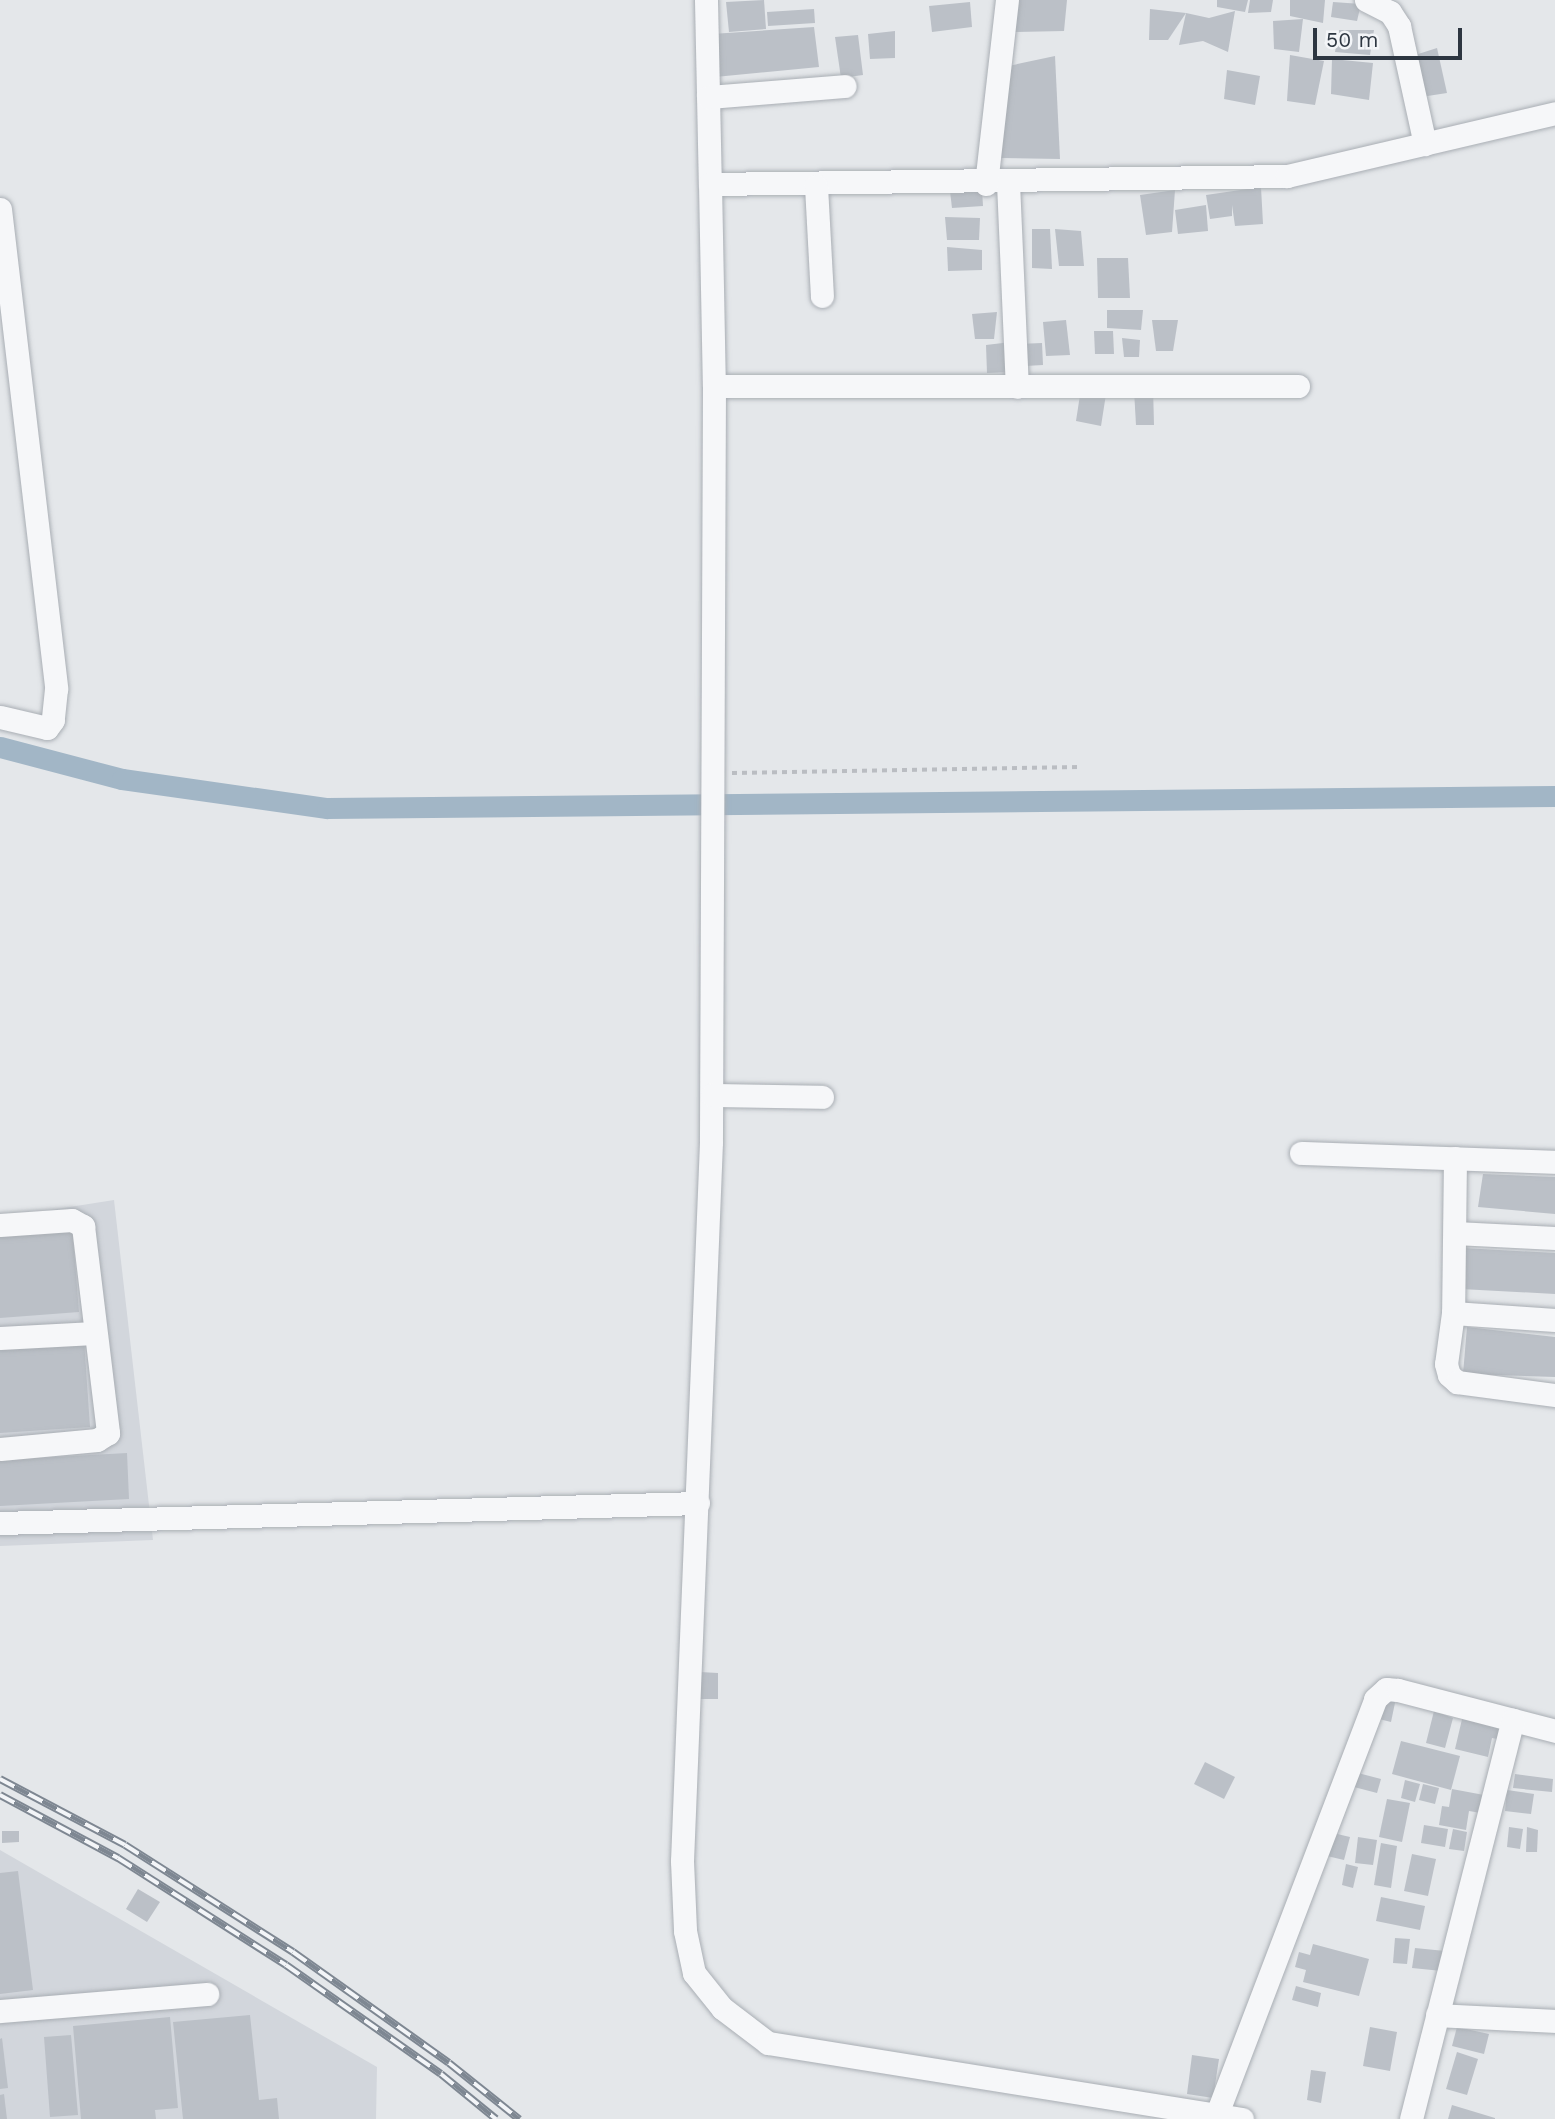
<!DOCTYPE html>
<style>
body{margin:0}
#map{position:relative;width:1555px;height:2119px;overflow:hidden;background:#e4e7ea;font-family:"Work Sans",sans-serif}
div>[style]{position:absolute}
.built>*{inset:0;background:#d2d6dc}
.canal>*{height:21px;margin:-10.5px;padding:0 10.5px;transform-origin:10.5px;border-radius:10.5px;background:#a2b6c6}
.building>*{inset:0;background:#bbc0c7}
.path>*{height:3.5px;margin-top:-1.75px;transform-origin:0;background:repeating-linear-gradient(90deg,#babdc2 0 5px,transparent 0 10px)}
.roads{filter:drop-shadow(0 0 2px #a9aeb4) drop-shadow(0 0 2px #a9aeb4)}
.minor>*{height:23px;margin:-11.5px;padding:0 11.5px;transform-origin:11.5px;border-radius:11.5px;background:#f6f7f9}
.rail>*{height:8px;margin-top:-4px;transform-origin:0;background:repeating-linear-gradient(90deg,#f3f5f8 0 16px,#7e8792 0 32px);box-sizing:border-box;border-block:2px solid #7e8792}
span{translate:-50% -50%;white-space:nowrap;text-align:center;line-height:1.15;-webkit-text-stroke:5px #f3f5f8;paint-order:stroke}
.scale{position:absolute;left:1313px;top:28px;width:149px;height:32px;box-sizing:border-box;border:4px solid #2d3641;border-top:0;padding-left:9px;font-size:21px;line-height:24px;white-space:nowrap;color:#2d3641;-webkit-text-stroke:5px #f3f5f8;paint-order:stroke}
</style>
<div id="map">
<div class="built">
<div style="clip-path:polygon(114px 1200px,153px 1540px,0 1546px,0 1218px)"></div>
<div style="clip-path:polygon(0 1850px,377px 2067px,376px 2119px,0 2119px)"></div>
</div>
<div class="canal">
<div style="left:0;top:747px;width:126px;rotate:14.7deg"></div>
<div style="left:122px;top:779px;width:207px;rotate:8.1deg"></div>
<div style="left:327px;top:808px;width:1228px;rotate:-0.56deg"></div>
</div>
<div class="building">
<div style="clip-path:polygon(764px 0,766px 29px,729px 32px,726px 2px)"></div>
<div style="clip-path:polygon(1012px 0,1067px 0,1064px 31px,1012px 32px)"></div>
<div style="clip-path:polygon(1217px 0,1248px 0,1245px 12px,1217px 7px)"></div>
<div style="clip-path:polygon(1250px 0,1273px 0,1271px 12px,1248px 13px)"></div>
<div style="clip-path:polygon(1290px 0,1325px 0,1323px 23px,1290px 16px)"></div>
<div style="clip-path:polygon(970px 2px,972px 27px,932px 32px,929px 6px)"></div>
<div style="clip-path:polygon(1333px 2px,1361px 4px,1357px 21px,1331px 17px)"></div>
<div style="clip-path:polygon(814px 9px,815px 23px,768px 26px,767px 12px)"></div>
<div style="clip-path:polygon(1150px 9px,1186px 13px,1168px 40px,1149px 40px)"></div>
<div style="clip-path:polygon(1235px 11px,1228px 52px,1203px 41px,1179px 45px,1186px 13px,1209px 18px)"></div>
<div style="clip-path:polygon(1303px 19px,1299px 52px,1274px 49px,1273px 21px)"></div>
<div style="clip-path:polygon(814px 27px,819px 67px,715px 77px,712px 34px)"></div>
<div style="clip-path:polygon(1339px 30px,1374px 30px,1370px 55px,1335px 52px)"></div>
<div style="clip-path:polygon(895px 31px,895px 58px,870px 59px,868px 34px)"></div>
<div style="clip-path:polygon(858px 35px,863px 75px,841px 78px,835px 37px)"></div>
<div style="clip-path:polygon(1437px 48px,1447px 93px,1421px 97px,1412px 56px)"></div>
<div style="clip-path:polygon(1290px 55px,1324px 61px,1315px 105px,1287px 101px)"></div>
<div style="clip-path:polygon(1055px 56px,1060px 159px,1001px 158px,999px 68px)"></div>
<div style="clip-path:polygon(1332px 59px,1373px 63px,1369px 100px,1331px 94px)"></div>
<div style="clip-path:polygon(1227px 70px,1260px 76px,1255px 105px,1224px 99px)"></div>
<div style="clip-path:polygon(1261px 187px,1263px 224px,1235px 226px,1232px 205px,1232px 216px,1210px 219px,1206px 195px)"></div>
<div style="clip-path:polygon(982px 190px,983px 206px,952px 208px,950px 191px)"></div>
<div style="clip-path:polygon(1175px 190px,1172px 232px,1146px 235px,1140px 195px)"></div>
<div style="clip-path:polygon(1206px 205px,1208px 231px,1178px 234px,1175px 210px)"></div>
<div style="clip-path:polygon(945px 217px,980px 218px,979px 240px,947px 240px)"></div>
<div style="clip-path:polygon(1032px 229px,1050px 229px,1052px 269px,1032px 268px)"></div>
<div style="clip-path:polygon(1055px 229px,1081px 231px,1084px 266px,1059px 266px)"></div>
<div style="clip-path:polygon(947px 247px,982px 250px,982px 270px,948px 271px)"></div>
<div style="clip-path:polygon(1097px 258px,1128px 258px,1130px 298px,1098px 298px)"></div>
<div style="clip-path:polygon(1107px 310px,1143px 310px,1141px 330px,1107px 328px)"></div>
<div style="clip-path:polygon(997px 312px,994px 339px,975px 339px,972px 314px)"></div>
<div style="clip-path:polygon(1066px 320px,1070px 355px,1046px 356px,1043px 322px)"></div>
<div style="clip-path:polygon(1152px 320px,1178px 320px,1173px 351px,1156px 351px)"></div>
<div style="clip-path:polygon(1094px 331px,1113px 331px,1114px 354px,1095px 354px)"></div>
<div style="clip-path:polygon(1122px 338px,1140px 340px,1139px 357px,1124px 357px)"></div>
<div style="clip-path:polygon(1011px 342px,1012px 372px,987px 373px,986px 345px)"></div>
<div style="clip-path:polygon(1042px 343px,1043px 365px,1025px 366px,1018px 344px)"></div>
<div style="clip-path:polygon(1153px 387px,1154px 425px,1136px 425px,1134px 390px)"></div>
<div style="clip-path:polygon(1106px 394px,1101px 426px,1076px 421px,1080px 395px)"></div>
<div style="clip-path:polygon(1483px 1174px,1555px 1177px,1555px 1214px,1478px 1207px)"></div>
<div style="clip-path:polygon(72px 1225px,79px 1312px,0 1318px,0 1231px)"></div>
<div style="clip-path:polygon(1463px 1248px,1555px 1253px,1555px 1294px,1461px 1289px)"></div>
<div style="clip-path:polygon(1467px 1327px,1555px 1337px,1555px 1377px,1463px 1374px)"></div>
<div style="clip-path:polygon(84px 1340px,90px 1427px,0 1433px,0 1346px)"></div>
<div style="clip-path:polygon(127px 1453px,129px 1499px,0 1506px,0 1460px)"></div>
<div style="clip-path:polygon(700px 1672px,718px 1673px,718px 1699px,699px 1699px)"></div>
<div style="clip-path:polygon(1384px 1696px,1396px 1698px,1391px 1722px,1379px 1719px)"></div>
<div style="clip-path:polygon(1434px 1711px,1453px 1718px,1445px 1748px,1426px 1743px)"></div>
<div style="clip-path:polygon(1463px 1715px,1506px 1724px,1502px 1740px,1492px 1738px,1488px 1757px,1455px 1749px)"></div>
<div style="clip-path:polygon(1401px 1741px,1460px 1756px,1451px 1790px,1392px 1774px)"></div>
<div style="clip-path:polygon(1205px 1762px,1235px 1777px,1224px 1799px,1194px 1784px)"></div>
<div style="clip-path:polygon(1358px 1773px,1381px 1779px,1377px 1793px,1354px 1787px)"></div>
<div style="clip-path:polygon(1515px 1774px,1553px 1779px,1552px 1792px,1513px 1788px)"></div>
<div style="clip-path:polygon(1405px 1780px,1420px 1784px,1415px 1802px,1401px 1798px)"></div>
<div style="clip-path:polygon(1423px 1784px,1439px 1788px,1435px 1804px,1419px 1800px)"></div>
<div style="clip-path:polygon(1452px 1789px,1484px 1795px,1481px 1813px,1469px 1811px,1466px 1830px,1439px 1825px,1442px 1806px,1449px 1807px)"></div>
<div style="clip-path:polygon(1507px 1790px,1534px 1794px,1531px 1814px,1505px 1811px)"></div>
<div style="clip-path:polygon(1387px 1799px,1410px 1803px,1402px 1842px,1379px 1837px)"></div>
<div style="clip-path:polygon(1424px 1825px,1448px 1829px,1445px 1847px,1421px 1843px)"></div>
<div style="clip-path:polygon(1509px 1827px,1523px 1829px,1520px 1849px,1507px 1847px)"></div>
<div style="clip-path:polygon(1527px 1827px,1538px 1830px,1537px 1852px,1526px 1852px)"></div>
<div style="clip-path:polygon(1453px 1829px,1467px 1832px,1464px 1851px,1449px 1849px)"></div>
<div style="clip-path:polygon(2px 1831px,19px 1831px,19px 1842px,2px 1843px)"></div>
<div style="clip-path:polygon(1333px 1833px,1350px 1837px,1344px 1860px,1327px 1856px)"></div>
<div style="clip-path:polygon(1358px 1837px,1377px 1840px,1373px 1865px,1355px 1863px)"></div>
<div style="clip-path:polygon(1381px 1843px,1397px 1846px,1391px 1888px,1374px 1885px)"></div>
<div style="clip-path:polygon(1412px 1854px,1436px 1859px,1428px 1896px,1404px 1891px)"></div>
<div style="clip-path:polygon(1346px 1864px,1358px 1867px,1353px 1888px,1342px 1885px)"></div>
<div style="clip-path:polygon(18px 1871px,33px 1990px,0 1994px,0 1873px)"></div>
<div style="clip-path:polygon(138px 1889px,160px 1902px,147px 1922px,126px 1909px)"></div>
<div style="clip-path:polygon(1381px 1897px,1425px 1906px,1420px 1930px,1376px 1921px)"></div>
<div style="clip-path:polygon(1395px 1938px,1410px 1939px,1407px 1964px,1393px 1963px)"></div>
<div style="clip-path:polygon(1313px 1944px,1369px 1959px,1359px 1996px,1303px 1982px,1306px 1970px,1295px 1967px,1299px 1952px,1310px 1955px)"></div>
<div style="clip-path:polygon(1415px 1948px,1445px 1951px,1442px 1971px,1412px 1968px)"></div>
<div style="clip-path:polygon(1296px 1986px,1321px 1993px,1318px 2007px,1292px 2000px)"></div>
<div style="clip-path:polygon(250px 2015px,259px 2100px,277px 2098px,279px 2119px,183px 2119px,173px 2022px)"></div>
<div style="clip-path:polygon(170px 2017px,178px 2108px,155px 2110px,156px 2119px,81px 2119px,73px 2026px)"></div>
<div style="clip-path:polygon(1370px 2027px,1397px 2032px,1390px 2071px,1363px 2066px)"></div>
<div style="clip-path:polygon(1457px 2027px,1489px 2034px,1484px 2054px,1452px 2046px)"></div>
<div style="clip-path:polygon(71px 2035px,78px 2115px,50px 2117px,44px 2037px)"></div>
<div style="clip-path:polygon(2px 2038px,8px 2088px,0 2089px,0 2039px)"></div>
<div style="clip-path:polygon(1457px 2052px,1478px 2059px,1467px 2095px,1446px 2089px)"></div>
<div style="clip-path:polygon(1192px 2055px,1219px 2059px,1213px 2098px,1187px 2094px)"></div>
<div style="clip-path:polygon(1311px 2070px,1326px 2072px,1321px 2103px,1307px 2100px)"></div>
<div style="clip-path:polygon(4px 2094px,7px 2119px,0 2119px,0 2095px)"></div>
<div style="clip-path:polygon(1452px 2105px,1495px 2118px,1495px 2119px,1448px 2119px)"></div>
</div>
<div class="path">
<div style="left:732px;top:773px;width:348px;rotate:-1deg"></div>
</div>
<div class="roads">
<div class="minor">
<div style="left:706px;top:0;width:184px;rotate:88.8deg"></div>
<div style="left:710px;top:184px;width:577px;rotate:-0.79deg"></div>
<div style="left:1287px;top:176px;width:275px;rotate:-13.2deg"></div>
<div style="left:1366px;top:0;width:27px;rotate:27deg"></div>
<div style="left:1390px;top:12px;width:17px;rotate:57deg"></div>
<div style="left:1399px;top:26px;width:121px;rotate:77.6deg"></div>
<div style="left:708px;top:97px;width:137px;rotate:-4.6deg"></div>
<div style="left:1008px;top:183px;width:204px;rotate:87.5deg"></div>
<div style="left:710px;top:184px;width:202px;rotate:88.9deg"></div>
<div style="left:714px;top:386px;width:756px;rotate:90.23deg"></div>
<div style="left:711px;top:1142px;width:720px;rotate:92.31deg"></div>
<div style="left:682px;top:1861px;width:70px;rotate:87.5deg"></div>
<div style="left:685px;top:1931px;width:43px;rotate:77.9deg"></div>
<div style="left:694px;top:1973px;width:45px;rotate:51.3deg"></div>
<div style="left:722px;top:2008px;width:58px;rotate:37.3deg"></div>
<div style="left:768px;top:2043px;width:480px;rotate:9.1deg"></div>
<div style="left:986px;top:184px;width:185px;rotate:-83.5deg"></div>
<div style="left:816px;top:186px;width:110px;rotate:86.9deg"></div>
<div style="left:0;top:209px;width:483px;rotate:83.3deg"></div>
<div style="left:56px;top:689px;width:31px;rotate:96deg"></div>
<div style="left:53px;top:720px;width:10px;rotate:127deg"></div>
<div style="left:47px;top:728px;width:48px;rotate:-166.8deg"></div>
<div style="left:714px;top:386px;width:584px"></div>
<div style="left:712px;top:1095px;width:110px;rotate:1deg"></div>
<div style="left:1301px;top:1153px;width:254px;rotate:2deg"></div>
<div style="left:1455px;top:1158px;width:155px;rotate:90.7deg"></div>
<div style="left:1453px;top:1313px;width:51px;rotate:97.8deg"></div>
<div style="left:1446px;top:1364px;width:11px;rotate:75deg"></div>
<div style="left:1449px;top:1375px;width:11px;rotate:41deg"></div>
<div style="left:1457px;top:1382px;width:99px;rotate:7.6deg"></div>
<div style="left:0;top:1225px;width:72px;rotate:-4deg"></div>
<div style="left:72px;top:1220px;width:13px;rotate:29deg"></div>
<div style="left:83px;top:1226px;width:209px;rotate:83.1deg"></div>
<div style="left:108px;top:1433px;width:13px;rotate:148deg"></div>
<div style="left:97px;top:1440px;width:97px;rotate:174.7deg"></div>
<div style="left:1455px;top:1233px;width:100px;rotate:2.9deg"></div>
<div style="left:1453px;top:1313px;width:102px;rotate:3.9deg"></div>
<div style="left:0;top:1338px;width:94px;rotate:-3deg"></div>
<div style="left:0;top:1523px;width:698px;rotate:-1.64deg"></div>
<div style="left:0;top:2011px;width:208px;rotate:-4.7deg"></div>
<div style="left:1437px;top:2015px;width:118px;rotate:2.9deg"></div>
<div style="left:1215px;top:2119px;width:449px;rotate:-69.1deg"></div>
<div style="left:1375px;top:1699px;width:15px;rotate:-42deg"></div>
<div style="left:1386px;top:1689px;width:12px;rotate:5deg"></div>
<div style="left:1398px;top:1690px;width:162px;rotate:14.6deg"></div>
<div style="left:1411px;top:2119px;width:412px;rotate:-75.7deg"></div>
</div>
</div>
<div class="rail">
<div style="left:0;top:1779px;width:141px;rotate:27.8deg"></div>
<div style="left:125px;top:1845px;width:199px;rotate:32.5deg"></div>
<div style="left:293px;top:1952px;width:191px;rotate:35.4deg"></div>
<div style="left:449px;top:2063px;width:90px;rotate:38.7deg"></div>
<div style="left:0;top:1795px;width:134px;rotate:28.1deg"></div>
<div style="left:118px;top:1858px;width:199px;rotate:32.5deg"></div>
<div style="left:286px;top:1965px;width:189px;rotate:35.1deg"></div>
<div style="left:441px;top:2074px;width:71px;rotate:39.3deg"></div>
</div>
<div class="scale">50 m</div>
</div>
